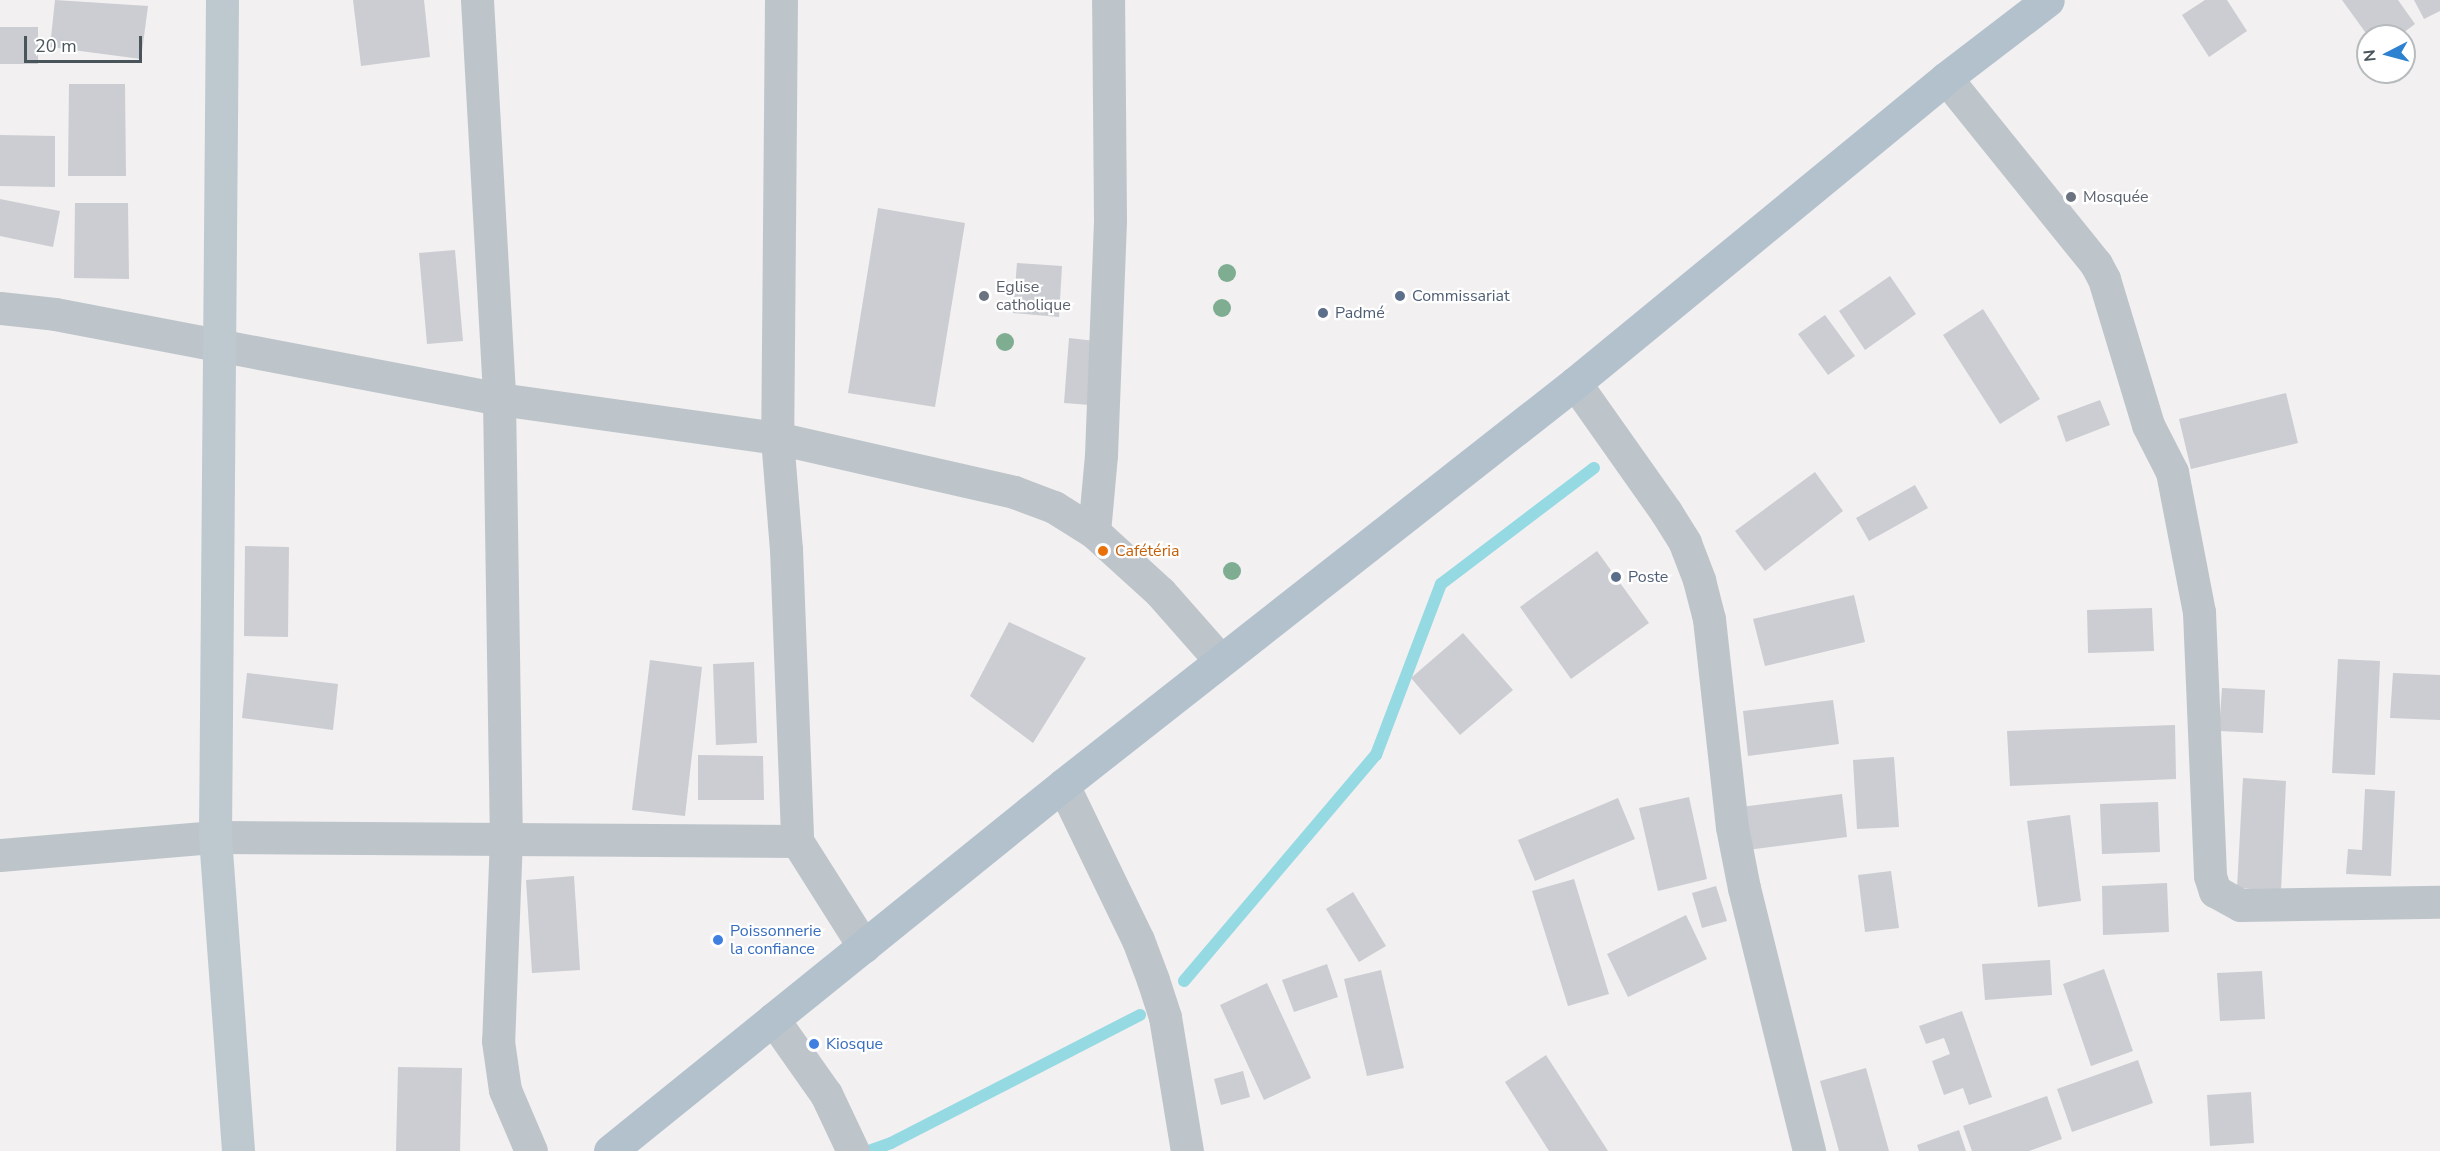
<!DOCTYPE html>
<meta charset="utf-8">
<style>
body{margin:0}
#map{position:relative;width:2440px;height:1151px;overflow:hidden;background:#f2f0f0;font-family:"Nunito Sans",sans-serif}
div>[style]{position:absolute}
.stream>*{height:12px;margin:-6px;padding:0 6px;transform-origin:6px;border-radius:6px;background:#95d9e3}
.building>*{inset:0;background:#cbcdd2}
.minor>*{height:33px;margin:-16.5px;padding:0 16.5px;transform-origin:16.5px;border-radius:16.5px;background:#bdc5cb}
.tertiary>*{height:33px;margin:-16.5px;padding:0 16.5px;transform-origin:16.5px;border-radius:16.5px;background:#bdc5cb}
.secondary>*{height:33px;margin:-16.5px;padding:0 16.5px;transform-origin:16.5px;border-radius:16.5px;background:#bec8cf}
.primary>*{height:33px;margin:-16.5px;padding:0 16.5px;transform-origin:16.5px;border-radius:16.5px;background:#b3c1cc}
.trees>*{width:18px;height:18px;margin:-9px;border-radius:50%;background:#7fad92}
.dots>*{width:16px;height:16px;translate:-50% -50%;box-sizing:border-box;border:3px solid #fff;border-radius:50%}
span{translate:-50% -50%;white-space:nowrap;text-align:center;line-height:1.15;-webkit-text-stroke:4.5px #fff;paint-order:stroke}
.worship-label{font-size:16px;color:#5b616d}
.left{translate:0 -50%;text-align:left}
.service-label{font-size:16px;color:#4e5e75}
.food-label{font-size:16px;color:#c56008}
.shop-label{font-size:16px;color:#366cbe}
.north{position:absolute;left:2356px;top:24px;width:60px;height:60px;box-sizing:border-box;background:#fff;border:2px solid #b7bbbd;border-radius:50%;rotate:264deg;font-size:16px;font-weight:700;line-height:24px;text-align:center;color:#4a545b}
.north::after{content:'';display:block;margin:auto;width:21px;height:27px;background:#2c81d0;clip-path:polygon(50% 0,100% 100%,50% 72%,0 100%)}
.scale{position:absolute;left:24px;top:36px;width:118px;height:27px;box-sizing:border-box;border:3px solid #4a545b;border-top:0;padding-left:8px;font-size:18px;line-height:21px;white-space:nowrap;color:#4a545b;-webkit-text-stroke:4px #fff;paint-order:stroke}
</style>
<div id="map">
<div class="stream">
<div style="left:1184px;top:981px;width:297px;rotate:-49.7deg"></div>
<div style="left:1376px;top:755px;width:183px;rotate:-69.2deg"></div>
<div style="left:1441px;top:584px;width:192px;rotate:-37.2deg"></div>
<div style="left:869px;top:1151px;width:23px;rotate:-20deg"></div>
<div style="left:891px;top:1143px;width:280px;rotate:-27.2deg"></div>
</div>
<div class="building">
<div style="clip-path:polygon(55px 0,148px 6px,141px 59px,50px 47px)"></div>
<div style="clip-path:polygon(353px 0,424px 0,430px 57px,361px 66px)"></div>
<div style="clip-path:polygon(2205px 0,2227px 0,2247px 31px,2209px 57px,2182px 15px)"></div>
<div style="clip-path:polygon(2342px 0,2398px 0,2415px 24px,2399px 36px,2368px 36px)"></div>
<div style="clip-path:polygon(2414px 0,2440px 0,2440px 11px,2424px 19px)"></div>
<div style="clip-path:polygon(0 27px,38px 27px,38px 64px,0 64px)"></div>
<div style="clip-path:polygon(69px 84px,125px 84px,126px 176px,68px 176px)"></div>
<div style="clip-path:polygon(0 135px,55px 136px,55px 187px,0 186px)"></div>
<div style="clip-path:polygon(0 199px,60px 211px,53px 247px,0 236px)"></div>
<div style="clip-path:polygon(75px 203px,128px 203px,129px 279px,74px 278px)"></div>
<div style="clip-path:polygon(878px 208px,965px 223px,935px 407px,848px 393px)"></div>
<div style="clip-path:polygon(455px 250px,463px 341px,427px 344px,419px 253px)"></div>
<div style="clip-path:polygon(1017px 263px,1062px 266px,1059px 317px,1013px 313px)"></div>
<div style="clip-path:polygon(1890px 276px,1916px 314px,1865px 350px,1839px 311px)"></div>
<div style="clip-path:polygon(1983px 309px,2040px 399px,2000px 424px,1943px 335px)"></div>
<div style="clip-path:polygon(1825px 315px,1855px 356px,1828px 375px,1798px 334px)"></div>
<div style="clip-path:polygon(1069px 338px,1095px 341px,1090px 405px,1064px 403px)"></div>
<div style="clip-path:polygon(2286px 393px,2298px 443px,2191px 469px,2179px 419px)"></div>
<div style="clip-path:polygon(2100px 400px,2110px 425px,2066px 442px,2057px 416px)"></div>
<div style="clip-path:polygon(1815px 472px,1843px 511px,1765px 571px,1735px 531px)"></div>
<div style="clip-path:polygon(1915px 485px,1928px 508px,1869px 541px,1856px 518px)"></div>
<div style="clip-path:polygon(245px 546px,289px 547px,288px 637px,244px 636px)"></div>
<div style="clip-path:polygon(1597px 551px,1649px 623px,1571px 679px,1520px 607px)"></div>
<div style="clip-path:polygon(1854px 595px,1865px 642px,1765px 666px,1753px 619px)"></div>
<div style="clip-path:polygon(2152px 608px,2154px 651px,2088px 653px,2087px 610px)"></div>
<div style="clip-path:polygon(1009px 622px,1086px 658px,1033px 743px,970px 696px)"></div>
<div style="clip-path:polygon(1463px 633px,1513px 690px,1460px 735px,1411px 678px)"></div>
<div style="clip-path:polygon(2338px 659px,2380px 661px,2375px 775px,2332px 773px)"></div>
<div style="clip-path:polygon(650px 660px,702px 667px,685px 816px,632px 810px)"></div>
<div style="clip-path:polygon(754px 662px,757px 743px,716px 745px,713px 664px)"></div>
<div style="clip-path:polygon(247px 673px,338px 684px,333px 730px,242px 718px)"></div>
<div style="clip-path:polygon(2393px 673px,2440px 675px,2440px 720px,2390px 718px)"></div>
<div style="clip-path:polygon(2222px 688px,2265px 690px,2263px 733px,2219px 731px)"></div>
<div style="clip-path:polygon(1833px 700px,1839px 744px,1748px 756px,1743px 711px)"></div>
<div style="clip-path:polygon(2175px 725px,2176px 779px,2010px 786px,2007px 731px)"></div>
<div style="clip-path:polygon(698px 755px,763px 756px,764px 800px,698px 800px)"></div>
<div style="clip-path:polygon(1894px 757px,1899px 827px,1857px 829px,1853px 760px)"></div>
<div style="clip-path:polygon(2243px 778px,2286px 781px,2281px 891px,2237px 888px)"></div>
<div style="clip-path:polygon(2365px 789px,2395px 791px,2391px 876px,2346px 874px,2348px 849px,2362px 850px)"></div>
<div style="clip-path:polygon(1842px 794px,1847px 837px,1747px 850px,1741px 807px)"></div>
<div style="clip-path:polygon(1689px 797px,1707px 879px,1658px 891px,1639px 808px)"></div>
<div style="clip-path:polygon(1618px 798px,1635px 839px,1535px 881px,1518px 840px)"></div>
<div style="clip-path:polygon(2158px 802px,2160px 852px,2102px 854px,2100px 804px)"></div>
<div style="clip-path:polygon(2070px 815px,2081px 901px,2038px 907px,2027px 821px)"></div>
<div style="clip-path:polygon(1891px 871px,1899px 928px,1865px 932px,1858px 875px)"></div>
<div style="clip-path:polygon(574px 876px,580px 970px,532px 973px,526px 880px)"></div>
<div style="clip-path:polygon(1574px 879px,1609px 994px,1568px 1006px,1532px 891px)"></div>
<div style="clip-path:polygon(2167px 883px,2169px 932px,2103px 935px,2102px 886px)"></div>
<div style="clip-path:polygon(1716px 886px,1727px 921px,1702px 928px,1692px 893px)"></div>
<div style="clip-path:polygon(1353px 892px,1386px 946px,1359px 962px,1326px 909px)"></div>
<div style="clip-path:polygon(1686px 915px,1707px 959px,1628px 997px,1607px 954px)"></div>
<div style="clip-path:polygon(2050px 960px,2052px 995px,1985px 1000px,1982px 964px)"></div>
<div style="clip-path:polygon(1327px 964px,1338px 997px,1294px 1012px,1282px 980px)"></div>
<div style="clip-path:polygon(2104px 969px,2133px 1051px,2091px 1066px,2063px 984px)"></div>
<div style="clip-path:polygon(1381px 970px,1404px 1068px,1367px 1076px,1344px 979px)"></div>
<div style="clip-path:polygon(2262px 971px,2265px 1019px,2220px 1021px,2217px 973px)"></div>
<div style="clip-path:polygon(1267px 983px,1311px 1078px,1264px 1100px,1220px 1005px)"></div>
<div style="clip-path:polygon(1962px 1011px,1992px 1097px,1969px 1105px,1963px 1088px,1944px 1095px,1932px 1061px,1950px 1054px,1944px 1038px,1926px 1044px,1919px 1026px)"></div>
<div style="clip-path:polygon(1546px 1055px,1608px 1151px,1549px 1151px,1505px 1082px)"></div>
<div style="clip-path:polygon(2138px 1060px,2153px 1103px,2072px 1132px,2057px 1089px)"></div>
<div style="clip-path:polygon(398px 1067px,462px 1068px,460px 1151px,396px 1151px)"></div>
<div style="clip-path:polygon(1866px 1068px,1889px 1151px,1839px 1151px,1820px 1081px)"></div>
<div style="clip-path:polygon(1243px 1071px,1250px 1097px,1221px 1105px,1214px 1079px)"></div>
<div style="clip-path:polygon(2251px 1092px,2254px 1143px,2210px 1146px,2207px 1095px)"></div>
<div style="clip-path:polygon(2047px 1096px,2062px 1139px,2029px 1151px,1972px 1151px,1963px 1126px)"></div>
<div style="clip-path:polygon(1959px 1130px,1966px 1151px,1919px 1151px,1917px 1145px)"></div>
</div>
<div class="minor">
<div style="left:477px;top:0;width:400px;rotate:86.8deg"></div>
<div style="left:499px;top:399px;width:438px;rotate:89.1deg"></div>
<div style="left:506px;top:837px;width:204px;rotate:92.2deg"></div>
<div style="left:498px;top:1041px;width:49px;rotate:81.9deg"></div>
<div style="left:505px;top:1090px;width:66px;rotate:66.9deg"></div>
<div style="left:781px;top:0;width:438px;rotate:90.5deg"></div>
<div style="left:777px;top:438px;width:111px;rotate:85.4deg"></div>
<div style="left:786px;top:549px;width:292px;rotate:87.8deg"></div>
<div style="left:1946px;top:78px;width:239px;rotate:51.1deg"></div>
<div style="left:2096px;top:264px;width:17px;rotate:62deg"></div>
<div style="left:2104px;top:279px;width:152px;rotate:73.2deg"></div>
<div style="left:2148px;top:425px;width:53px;rotate:62.9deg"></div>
<div style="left:2172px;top:472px;width:143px;rotate:79.1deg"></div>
<div style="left:2199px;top:612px;width:264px;rotate:87.6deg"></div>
<div style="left:2210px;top:876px;width:16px;rotate:72deg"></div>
<div style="left:2215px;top:891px;width:29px;rotate:29deg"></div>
<div style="left:2240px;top:905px;width:200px;rotate:-0.9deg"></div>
<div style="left:0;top:308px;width:55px;rotate:6.2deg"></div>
<div style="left:55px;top:314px;width:452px;rotate:10.8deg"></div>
<div style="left:499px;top:399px;width:281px;rotate:8deg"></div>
<div style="left:777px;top:438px;width:243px;rotate:12.8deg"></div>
<div style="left:1014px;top:492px;width:43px;rotate:20.6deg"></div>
<div style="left:1054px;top:507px;width:47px;rotate:32deg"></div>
<div style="left:1094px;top:532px;width:89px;rotate:42.3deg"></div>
<div style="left:1160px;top:592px;width:91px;rotate:48.6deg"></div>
<div style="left:1575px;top:383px;width:158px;rotate:54.8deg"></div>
<div style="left:1666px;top:512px;width:36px;rotate:58deg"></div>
<div style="left:1685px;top:543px;width:40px;rotate:69deg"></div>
<div style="left:1699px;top:580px;width:40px;rotate:75.6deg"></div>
<div style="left:1709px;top:619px;width:209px;rotate:83.7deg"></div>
<div style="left:1732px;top:827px;width:62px;rotate:78.9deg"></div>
<div style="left:1744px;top:888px;width:271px;rotate:76.1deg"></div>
<div style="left:1094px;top:532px;width:77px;rotate:-84.8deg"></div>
<div style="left:1101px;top:455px;width:236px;rotate:-87.8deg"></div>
<div style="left:1110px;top:219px;width:219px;rotate:-90.5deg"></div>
<div style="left:0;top:855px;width:216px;rotate:-4.8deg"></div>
<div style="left:215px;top:837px;width:582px;rotate:0.39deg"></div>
<div style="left:797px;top:841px;width:125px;rotate:57.7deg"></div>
<div style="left:773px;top:1019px;width:92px;rotate:54.8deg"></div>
<div style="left:826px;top:1094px;width:63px;rotate:64.7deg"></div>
</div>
<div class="tertiary">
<div style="left:1063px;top:785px;width:172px;rotate:64.2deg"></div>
<div style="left:1138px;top:940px;width:43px;rotate:69.4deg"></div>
<div style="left:1153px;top:980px;width:39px;rotate:72deg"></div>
<div style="left:1165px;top:1017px;width:136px;rotate:80.7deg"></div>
</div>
<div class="secondary">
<div style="left:222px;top:0;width:837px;rotate:90.48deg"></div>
<div style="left:215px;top:837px;width:315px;rotate:85.8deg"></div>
</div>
<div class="primary">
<div style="left:610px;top:1151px;width:582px;rotate:-38.94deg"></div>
<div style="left:1063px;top:785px;width:651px;rotate:-38.14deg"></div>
<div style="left:1575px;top:383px;width:480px;rotate:-39.4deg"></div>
<div style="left:1946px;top:78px;width:128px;rotate:-37.4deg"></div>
</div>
<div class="trees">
<div style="left:1227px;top:273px"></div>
<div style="left:1222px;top:308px"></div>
<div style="left:1005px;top:342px"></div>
<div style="left:1232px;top:571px"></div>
</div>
<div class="dots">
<div style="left:2071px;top:197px;background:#6b7280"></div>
<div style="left:984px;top:296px;background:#6b7280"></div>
<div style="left:1400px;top:296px;background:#5c6f8a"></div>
<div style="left:1323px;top:313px;background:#5c6f8a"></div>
<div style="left:1103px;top:551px;background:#e8710a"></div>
<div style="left:1616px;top:577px;background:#5c6f8a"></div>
<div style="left:718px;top:940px;background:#3f7fe0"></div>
<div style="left:814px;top:1044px;background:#3f7fe0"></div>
</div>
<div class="worship-label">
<span class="left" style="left:2083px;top:197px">Mosquée</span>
<span class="left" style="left:996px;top:296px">Eglise<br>catholique</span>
</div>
<div class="service-label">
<span class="left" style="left:1412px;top:296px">Commissariat</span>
<span class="left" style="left:1335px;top:313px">Padmé</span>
<span class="left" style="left:1628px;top:577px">Poste</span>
</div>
<div class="food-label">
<span class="left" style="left:1115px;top:551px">Cafétéria</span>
</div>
<div class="shop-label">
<span class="left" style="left:730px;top:940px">Poissonnerie<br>la confiance</span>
<span class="left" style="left:826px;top:1044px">Kiosque</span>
</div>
<div class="north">N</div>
<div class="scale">20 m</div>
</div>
